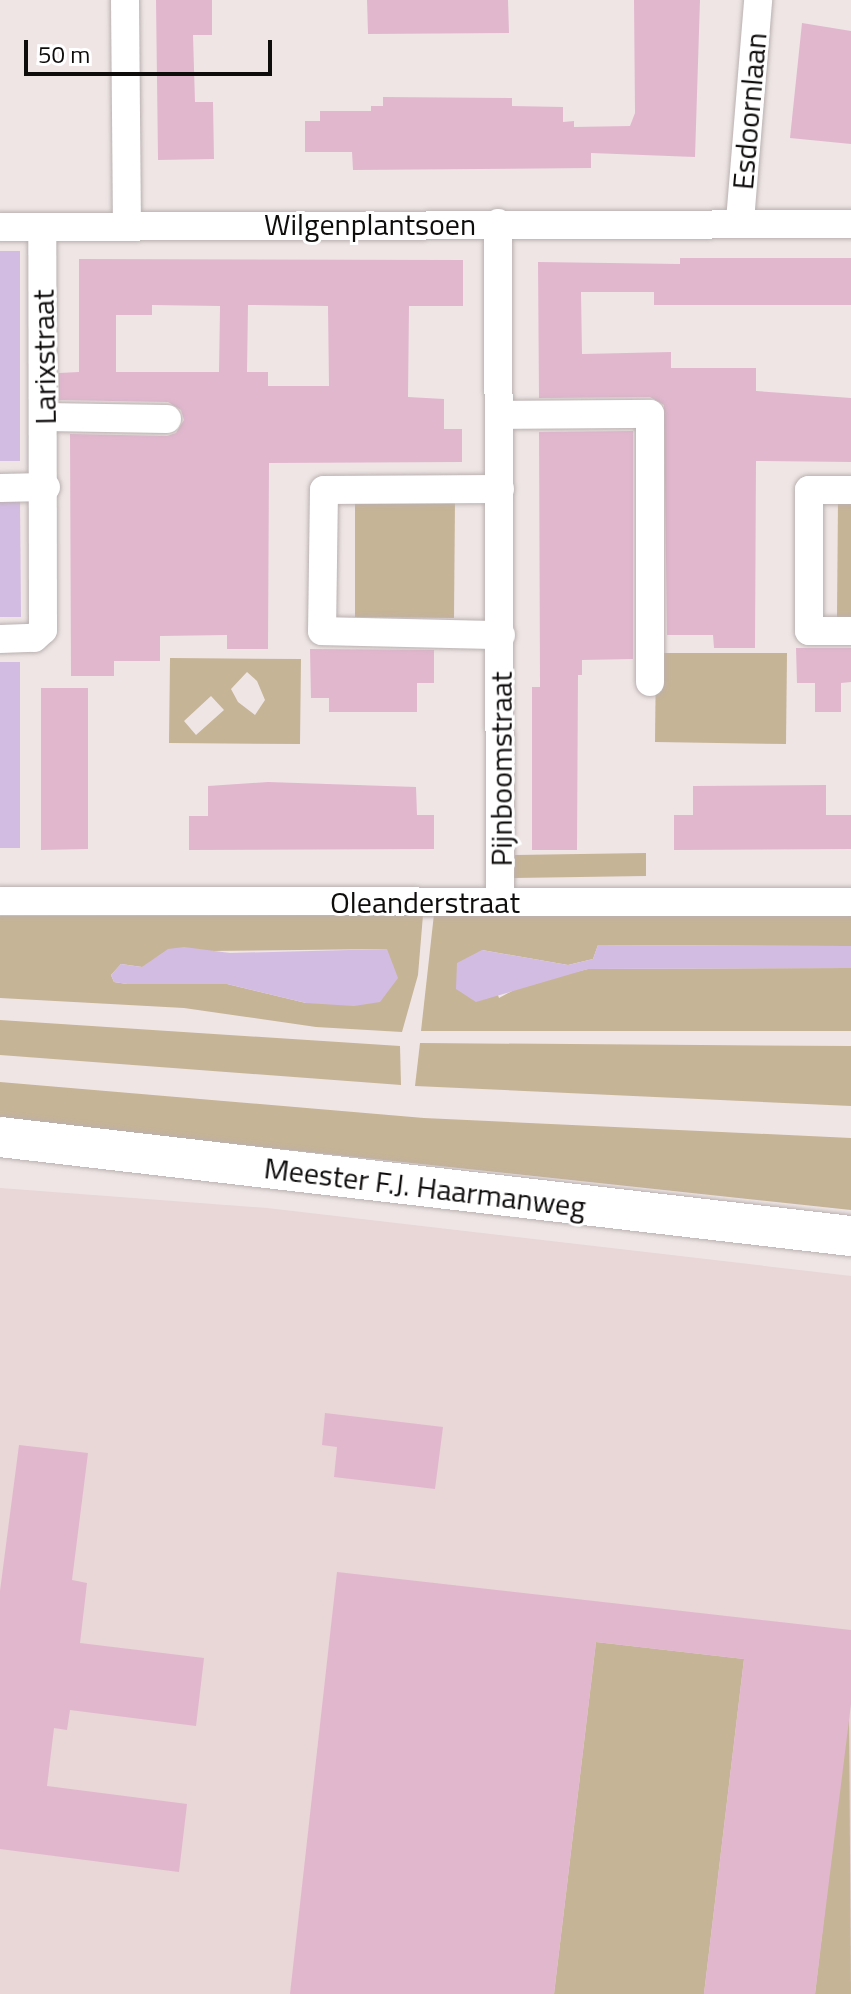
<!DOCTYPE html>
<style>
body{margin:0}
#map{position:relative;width:851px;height:1994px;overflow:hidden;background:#efe5e5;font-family:"Titillium Web",sans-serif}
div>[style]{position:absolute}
.built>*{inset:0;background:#e9d6d7}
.green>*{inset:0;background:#c6b497}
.water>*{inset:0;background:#d3bce2}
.building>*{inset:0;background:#e1b7ce}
.roads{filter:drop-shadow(0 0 2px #b9b0b0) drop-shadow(0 0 2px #b9b0b0)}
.street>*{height:28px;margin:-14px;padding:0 14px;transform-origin:14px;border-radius:14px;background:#fff}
.secondary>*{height:40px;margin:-20px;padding:0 20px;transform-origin:20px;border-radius:20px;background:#fff}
span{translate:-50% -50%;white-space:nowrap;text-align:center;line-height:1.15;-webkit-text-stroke:6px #fff;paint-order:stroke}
.street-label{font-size:30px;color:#0f0c0c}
.scale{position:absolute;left:24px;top:40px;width:248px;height:36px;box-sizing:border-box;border:4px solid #0f0c0c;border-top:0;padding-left:10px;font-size:24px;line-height:28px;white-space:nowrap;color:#0f0c0c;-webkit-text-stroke:6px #fff;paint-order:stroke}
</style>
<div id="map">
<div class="built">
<div style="clip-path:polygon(0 1188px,267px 1208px,851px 1276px,851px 1994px,0 1994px)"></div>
</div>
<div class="green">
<div style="clip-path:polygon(455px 499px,454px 618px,355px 617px,355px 500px)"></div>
<div style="clip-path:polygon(838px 499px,851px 499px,851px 617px,837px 617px)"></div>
<div style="clip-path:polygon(656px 653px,787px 653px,786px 744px,655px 742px)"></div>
<div style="clip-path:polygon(evenodd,170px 658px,301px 659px,300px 744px,169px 743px,170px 658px,247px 672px,257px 681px,265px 700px,255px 715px,238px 702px,231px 689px,247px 672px,170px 658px,211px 696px,224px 710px,196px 735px,184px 721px,211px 696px)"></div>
<div style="clip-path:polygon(646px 853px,646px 876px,514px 878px,515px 855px)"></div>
<div style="clip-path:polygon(434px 914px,851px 915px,851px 946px,598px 945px,593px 959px,568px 965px,482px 950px,499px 998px,525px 984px,588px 969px,851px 968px,851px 1031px,421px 1031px)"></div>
<div style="clip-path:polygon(evenodd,423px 915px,418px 975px,402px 1032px,316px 1027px,184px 1008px,0 998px,0 916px,423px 915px,387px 949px,306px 1003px,227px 984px,127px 984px,114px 982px,111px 975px,121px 964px,142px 967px,209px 951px,387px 949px)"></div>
<div style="clip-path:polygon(0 1020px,400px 1046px,401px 1085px,0 1055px)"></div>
<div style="clip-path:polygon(420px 1043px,851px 1046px,851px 1106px,415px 1086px)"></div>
<div style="clip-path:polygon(0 1082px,424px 1118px,851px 1138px,851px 1210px,0 1119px)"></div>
<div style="clip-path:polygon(596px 1642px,744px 1659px,704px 1994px,554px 1994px)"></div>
<div style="clip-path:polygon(849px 1704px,851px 1994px,815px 1994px)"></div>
</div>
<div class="water">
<div style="clip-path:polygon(0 251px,20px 251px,20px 461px,0 461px)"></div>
<div style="clip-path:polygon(0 499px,20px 499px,21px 617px,0 617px)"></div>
<div style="clip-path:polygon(0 662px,20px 662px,20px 848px,0 848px)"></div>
<div style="clip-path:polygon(598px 945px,851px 946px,851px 968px,588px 969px,476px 1002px,456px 989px,457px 963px,482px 950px,568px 965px,593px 959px)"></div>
<div style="clip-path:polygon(184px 947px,230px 953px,387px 949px,398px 978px,380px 1002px,354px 1006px,306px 1003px,227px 984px,127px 984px,114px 982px,111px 975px,121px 964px,142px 967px,168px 949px)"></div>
</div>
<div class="building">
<div style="clip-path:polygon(156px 0,212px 0,212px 35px,193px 35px,195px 102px,213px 102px,214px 159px,158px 160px)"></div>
<div style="clip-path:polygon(367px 0,508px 0,509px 33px,368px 34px)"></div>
<div style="clip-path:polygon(634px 0,700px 0,695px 157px,591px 153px,591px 168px,353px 170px,352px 152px,305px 152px,305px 121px,320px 121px,320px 111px,371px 111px,371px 106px,383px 106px,383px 97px,512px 98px,512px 106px,563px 107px,563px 122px,574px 121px,574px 127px,630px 126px,635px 113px)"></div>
<div style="clip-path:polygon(802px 23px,851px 31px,851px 144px,790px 138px)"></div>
<div style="clip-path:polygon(680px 258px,851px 258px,851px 305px,654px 305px,654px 292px,581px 292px,582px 354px,671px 352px,671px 368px,756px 368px,756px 391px,851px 398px,851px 462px,756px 461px,755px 648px,714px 648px,713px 635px,667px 635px,664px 405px,650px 397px,539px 398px,538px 262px,680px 264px)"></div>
<div style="clip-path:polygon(evenodd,79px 259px,463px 260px,463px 306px,409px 306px,408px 397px,444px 399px,444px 429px,462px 429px,462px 462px,269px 463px,268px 649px,227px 649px,227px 635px,160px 636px,160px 661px,114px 661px,114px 676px,71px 676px,70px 434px,167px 436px,176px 433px,184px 420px,181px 410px,168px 402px,59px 400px,59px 373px,79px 372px,79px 259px,152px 305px,220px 306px,219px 372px,116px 372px,116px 315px,152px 315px,152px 305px,79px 259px,248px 305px,328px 306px,329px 386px,268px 386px,268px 372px,247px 372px,248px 305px)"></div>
<div style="clip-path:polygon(633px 431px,633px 659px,582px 660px,582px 675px,578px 675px,577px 850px,532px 850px,532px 687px,540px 687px,539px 432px)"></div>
<div style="clip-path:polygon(796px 648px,851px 648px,851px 682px,841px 683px,841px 712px,815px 712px,815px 683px,797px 683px)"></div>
<div style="clip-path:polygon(310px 649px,434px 650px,434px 683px,417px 683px,417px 712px,329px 712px,329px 698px,311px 698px)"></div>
<div style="clip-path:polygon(41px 688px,88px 688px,88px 849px,41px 850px)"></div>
<div style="clip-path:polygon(268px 782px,416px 787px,417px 815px,434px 815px,434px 849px,189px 850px,189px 816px,208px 816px,208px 786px)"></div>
<div style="clip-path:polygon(826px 785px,826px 815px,851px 815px,851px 849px,674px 850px,674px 815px,693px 815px,693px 786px)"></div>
<div style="clip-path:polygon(325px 1413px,443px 1427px,435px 1489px,334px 1477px,337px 1447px,322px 1445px)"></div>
<div style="clip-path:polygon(19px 1445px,88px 1453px,72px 1580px,87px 1583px,80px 1643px,204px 1658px,196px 1726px,70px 1710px,67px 1730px,54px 1728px,47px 1786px,187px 1804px,179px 1872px,0 1849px,0 1591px)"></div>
<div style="clip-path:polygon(337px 1572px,851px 1630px,851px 1704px,815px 1994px,704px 1994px,744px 1659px,596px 1642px,554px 1994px,290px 1994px)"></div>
</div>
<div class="roads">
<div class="street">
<div style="left:125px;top:0;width:224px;rotate:89.5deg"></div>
<div style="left:740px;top:221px;width:222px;rotate:-85.3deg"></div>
<div style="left:498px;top:223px;width:679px;rotate:89.83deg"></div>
<div style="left:0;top:227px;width:851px;rotate:-0.2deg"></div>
<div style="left:499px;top:415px;width:151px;rotate:-0.4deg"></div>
<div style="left:650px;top:414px;width:268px;rotate:90deg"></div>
<div style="left:45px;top:417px;width:122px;rotate:0.9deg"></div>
<div style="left:0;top:488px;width:46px;rotate:-1.2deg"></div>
<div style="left:500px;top:489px;width:176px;rotate:179.7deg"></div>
<div style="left:324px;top:490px;width:141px;rotate:90.8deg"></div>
<div style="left:322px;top:631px;width:179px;rotate:1.3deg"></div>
<div style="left:851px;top:490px;width:42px;rotate:180deg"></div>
<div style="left:809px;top:490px;width:141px;rotate:90deg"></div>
<div style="left:809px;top:631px;width:42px"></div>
<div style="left:0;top:639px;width:34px;rotate:-2deg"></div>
<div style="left:34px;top:638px;width:12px;rotate:-42deg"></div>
<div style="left:43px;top:630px;width:403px;rotate:-90.1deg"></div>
<div style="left:0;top:901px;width:851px;rotate:0.07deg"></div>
</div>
<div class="secondary">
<div style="left:0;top:1137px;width:857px;rotate:6.64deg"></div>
</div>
</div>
<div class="street-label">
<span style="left:749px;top:111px;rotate:-85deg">Esdoornlaan</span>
<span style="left:370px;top:224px">Wilgenplantsoen</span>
<span style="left:44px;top:357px;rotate:-91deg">Larixstraat</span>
<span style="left:501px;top:769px;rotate:-90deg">Pijnboomstraat</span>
<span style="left:425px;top:902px">Oleanderstraat</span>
<span style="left:425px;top:1187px;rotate:7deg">Meester F.J. Haarmanweg</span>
</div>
<div class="scale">50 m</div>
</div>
